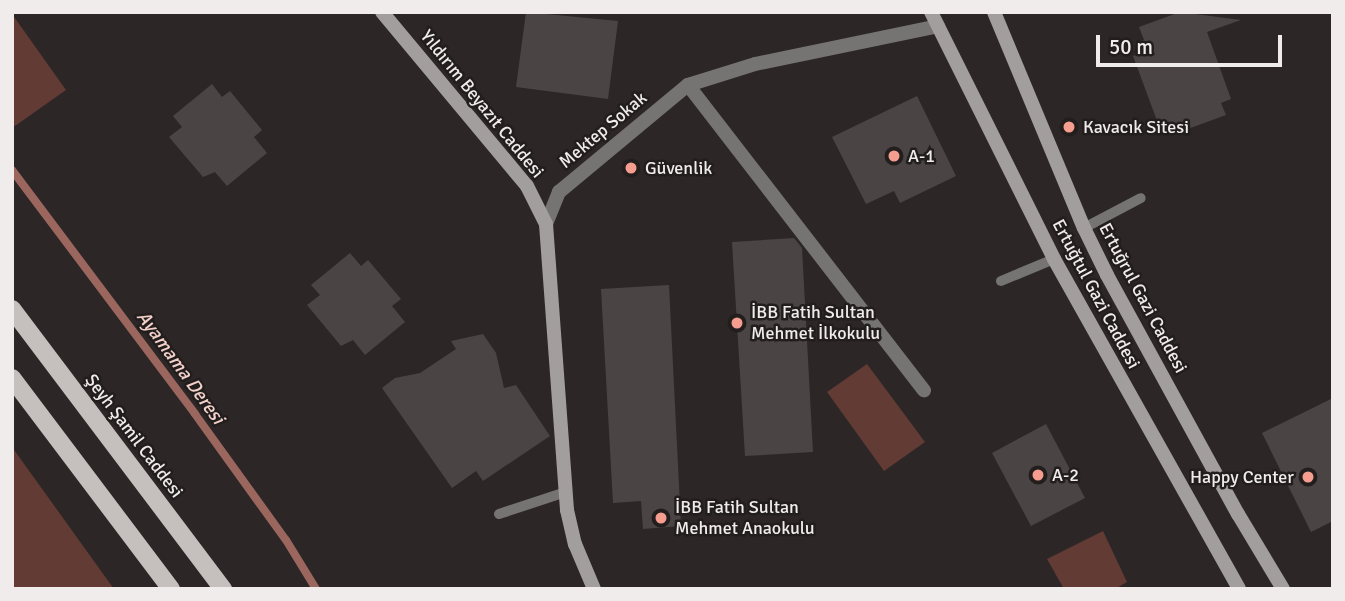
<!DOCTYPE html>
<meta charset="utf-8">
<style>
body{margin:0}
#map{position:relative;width:1345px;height:601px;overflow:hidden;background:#2c2726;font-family:Signika,sans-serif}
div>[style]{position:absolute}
.green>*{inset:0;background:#613b34}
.stream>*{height:8px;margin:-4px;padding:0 4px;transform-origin:4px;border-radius:4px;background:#9b665d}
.building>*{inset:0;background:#4a4544}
.lane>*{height:10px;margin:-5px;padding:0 5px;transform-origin:5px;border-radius:5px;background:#767373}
.street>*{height:14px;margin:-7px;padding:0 7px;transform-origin:7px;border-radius:7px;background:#767373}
.secondary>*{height:14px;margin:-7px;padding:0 7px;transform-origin:7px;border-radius:7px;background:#a29e9d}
.primary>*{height:18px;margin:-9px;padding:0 9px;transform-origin:9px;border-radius:9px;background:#c5bfbe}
.dots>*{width:19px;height:19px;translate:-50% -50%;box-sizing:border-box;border:4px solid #221e1d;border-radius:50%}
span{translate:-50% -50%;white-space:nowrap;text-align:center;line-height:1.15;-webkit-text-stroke:5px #221e1d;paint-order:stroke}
.street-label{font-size:18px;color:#efeceb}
.poi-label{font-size:18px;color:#efeceb}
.left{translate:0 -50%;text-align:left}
.right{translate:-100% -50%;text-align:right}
.water-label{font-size:19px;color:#f4d1cb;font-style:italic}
.frame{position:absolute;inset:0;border:14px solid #efeceb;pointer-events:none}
.scale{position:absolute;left:1096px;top:35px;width:186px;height:32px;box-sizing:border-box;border:4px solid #efeceb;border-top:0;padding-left:9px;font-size:21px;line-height:24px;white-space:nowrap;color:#efeceb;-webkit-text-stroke:5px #221e1d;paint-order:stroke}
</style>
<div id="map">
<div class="green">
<div style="clip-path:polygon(12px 14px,66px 90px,15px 126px,12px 123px)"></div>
<div style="clip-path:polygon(867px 364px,925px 442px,884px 471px,827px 392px)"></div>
<div style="clip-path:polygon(12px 447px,114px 589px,12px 589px)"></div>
<div style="clip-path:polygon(1103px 531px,1127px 582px,1115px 589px,1064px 589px,1047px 559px)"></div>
</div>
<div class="stream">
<div style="left:12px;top:170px;width:305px;rotate:53.1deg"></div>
<div style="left:195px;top:414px;width:155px;rotate:54.2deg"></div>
<div style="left:286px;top:540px;width:57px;rotate:58.5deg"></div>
</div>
<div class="building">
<div style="clip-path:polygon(526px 12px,618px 21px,608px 99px,516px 87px)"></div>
<div style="clip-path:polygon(1180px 12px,1241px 20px,1207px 32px,1231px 99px,1221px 103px,1226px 115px,1174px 134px,1169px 123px,1159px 126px,1133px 56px,1138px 54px,1135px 43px,1144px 40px,1139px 27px)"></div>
<div style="clip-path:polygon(212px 84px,222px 97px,230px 91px,262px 130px,254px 137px,267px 153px,227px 186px,215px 172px,203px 177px,169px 137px,182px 127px,173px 116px)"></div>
<div style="clip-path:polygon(917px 96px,956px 176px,900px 203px,894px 191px,866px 204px,832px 137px)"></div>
<div style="clip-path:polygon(794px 238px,802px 248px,813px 452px,745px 456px,732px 242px)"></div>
<div style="clip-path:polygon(350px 253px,361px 266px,368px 260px,401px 299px,392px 306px,405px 322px,365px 355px,353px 340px,341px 346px,307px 305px,320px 295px,311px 285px)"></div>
<div style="clip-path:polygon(669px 285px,681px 526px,643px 529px,641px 501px,613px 503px,601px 289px)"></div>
<div style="clip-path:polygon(483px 334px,496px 353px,504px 388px,516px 385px,550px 436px,483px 481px,476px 471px,452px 488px,382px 388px,395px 378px,420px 373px,456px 349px,451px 341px)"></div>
<div style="clip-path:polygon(1333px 398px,1333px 521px,1311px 532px,1262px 433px)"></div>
<div style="clip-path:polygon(1046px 424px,1085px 498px,1031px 526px,992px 453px)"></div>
</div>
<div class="lane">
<div style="left:1084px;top:228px;width:64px;rotate:-27.8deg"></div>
<div style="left:1001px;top:281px;width:57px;rotate:-22.5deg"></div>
<div style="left:499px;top:514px;width:71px;rotate:-18.2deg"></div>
</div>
<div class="street">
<div style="left:688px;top:85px;width:386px;rotate:52.3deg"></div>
<div style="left:546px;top:224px;width:35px;rotate:-68deg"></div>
<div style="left:559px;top:192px;width:168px;rotate:-39.7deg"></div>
<div style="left:688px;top:85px;width:70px;rotate:-17.4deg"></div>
<div style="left:755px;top:64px;width:187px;rotate:-11.7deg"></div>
</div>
<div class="secondary">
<div style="left:382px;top:12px;width:226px;rotate:50.2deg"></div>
<div style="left:527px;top:186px;width:42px;rotate:63.4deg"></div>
<div style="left:546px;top:224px;width:287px;rotate:85.8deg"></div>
<div style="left:567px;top:510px;width:35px;rotate:77deg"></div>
<div style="left:575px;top:544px;width:49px;rotate:67.1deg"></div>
<div style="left:931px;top:12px;width:276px;rotate:63.5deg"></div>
<div style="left:1054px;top:259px;width:378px;rotate:60.7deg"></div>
<div style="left:994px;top:12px;width:234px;rotate:67.4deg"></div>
<div style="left:1084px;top:228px;width:52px;rotate:63.9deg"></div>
<div style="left:1107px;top:275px;width:273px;rotate:61.3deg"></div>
<div style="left:1238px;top:514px;width:87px;rotate:59deg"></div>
</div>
<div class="primary">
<div style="left:12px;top:309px;width:351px;rotate:53deg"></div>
<div style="left:12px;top:378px;width:264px;rotate:53deg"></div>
</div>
<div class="dots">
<div style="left:1069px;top:127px;background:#f59d8e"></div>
<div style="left:894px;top:156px;background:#f59d8e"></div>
<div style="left:631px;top:168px;background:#f59d8e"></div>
<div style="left:737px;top:323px;background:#f59d8e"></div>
<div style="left:1038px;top:475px;background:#f59d8e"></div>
<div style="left:1308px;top:477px;background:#f59d8e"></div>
<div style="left:661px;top:518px;background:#f59d8e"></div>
</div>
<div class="street-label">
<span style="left:482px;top:104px;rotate:51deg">Yıldırım Beyazıt Caddesi</span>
<span style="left:603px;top:130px;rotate:-40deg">Mektep Sokak</span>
<span style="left:1096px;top:294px;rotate:62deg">Ertuğtul Gazi Caddesi</span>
<span style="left:1143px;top:298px;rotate:62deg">Ertuğrul Gazi Caddesi</span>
<span style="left:134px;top:436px;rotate:53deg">Şeyh Şamil Caddesi</span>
</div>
<div class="poi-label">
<span class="left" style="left:1083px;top:127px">Kavacık Sitesi</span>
<span class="left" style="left:908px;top:156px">A-1</span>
<span class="left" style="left:645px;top:168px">Güvenlik</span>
<span class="left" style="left:751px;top:323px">İBB Fatih Sultan<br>Mehmet İlkokulu</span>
<span class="left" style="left:1052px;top:475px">A-2</span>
<span class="right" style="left:1294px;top:477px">Happy Center</span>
<span class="left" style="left:675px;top:518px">İBB Fatih Sultan<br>Mehmet Anaokulu</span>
</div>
<div class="water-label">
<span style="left:180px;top:368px;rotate:54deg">Ayamama Deresi</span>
</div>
<div class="frame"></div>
<div class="scale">50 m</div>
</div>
